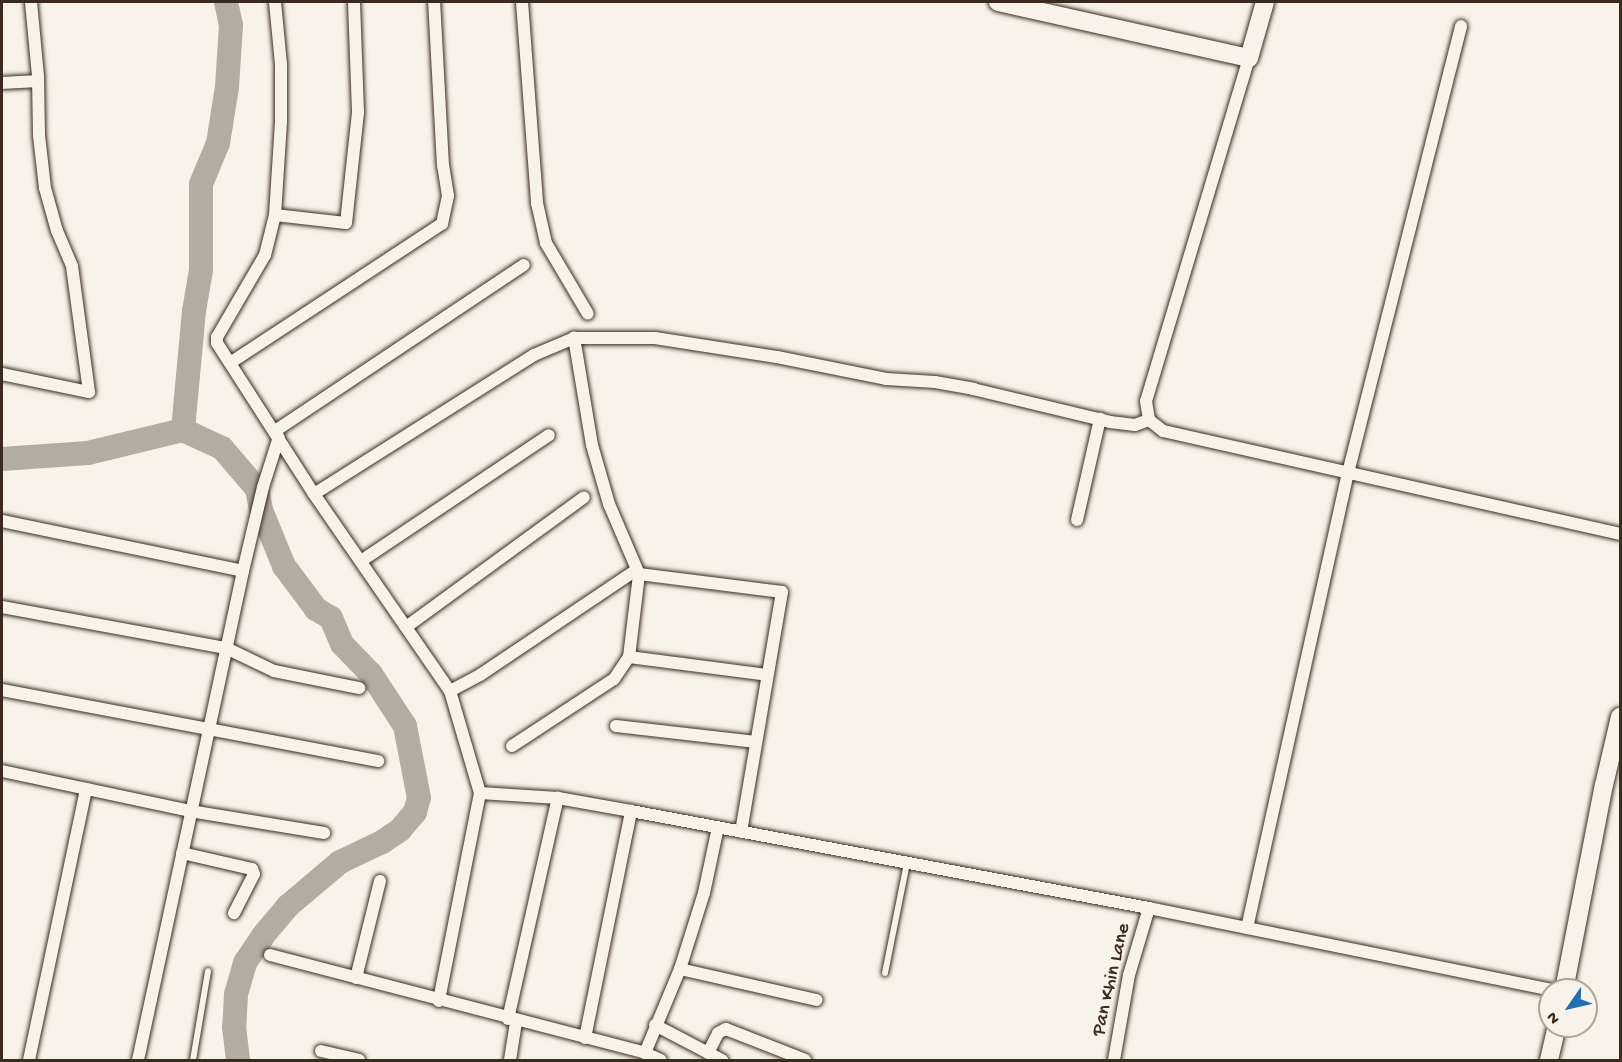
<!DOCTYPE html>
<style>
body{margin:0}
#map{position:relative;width:1622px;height:1062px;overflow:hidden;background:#f7f3e8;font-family:"Gochi Hand",sans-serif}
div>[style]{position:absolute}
.river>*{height:24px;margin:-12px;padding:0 12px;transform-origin:12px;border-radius:12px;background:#b4aca0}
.roads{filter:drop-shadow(0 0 2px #3b2a1e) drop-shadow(0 0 2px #3b2a1e)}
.lane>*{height:6px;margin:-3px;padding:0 3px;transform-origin:3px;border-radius:3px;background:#f7f3e8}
.street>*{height:12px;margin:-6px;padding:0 6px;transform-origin:6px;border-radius:6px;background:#f7f3e8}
.secondary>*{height:18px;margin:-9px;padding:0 9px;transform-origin:9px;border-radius:9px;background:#f7f3e8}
span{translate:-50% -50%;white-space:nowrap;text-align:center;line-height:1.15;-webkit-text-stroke:4.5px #f7f3e8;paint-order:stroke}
.street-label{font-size:20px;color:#3b2a1e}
.frame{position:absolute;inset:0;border:3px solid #3b2a1e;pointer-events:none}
.north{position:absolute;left:1538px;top:978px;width:60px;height:60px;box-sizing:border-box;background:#f7f3e8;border:2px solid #aca397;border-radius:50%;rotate:236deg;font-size:16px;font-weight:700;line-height:24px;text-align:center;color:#3b2a1e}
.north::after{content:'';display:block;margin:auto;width:21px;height:27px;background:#1f6fb2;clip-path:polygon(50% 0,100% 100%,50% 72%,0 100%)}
</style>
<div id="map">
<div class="river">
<div style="left:226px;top:2px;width:24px;rotate:78deg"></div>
<div style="left:231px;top:25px;width:62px;rotate:93.7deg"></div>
<div style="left:227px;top:87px;width:57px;rotate:99.1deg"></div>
<div style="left:218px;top:143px;width:44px;rotate:112.5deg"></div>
<div style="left:201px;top:184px;width:86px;rotate:90deg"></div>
<div style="left:201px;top:270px;width:42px;rotate:99.7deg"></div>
<div style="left:194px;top:311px;width:120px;rotate:95.3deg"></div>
<div style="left:183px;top:430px;width:43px;rotate:24.8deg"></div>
<div style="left:222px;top:448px;width:54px;rotate:49.5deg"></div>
<div style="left:257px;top:489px;width:21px;rotate:79deg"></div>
<div style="left:261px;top:510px;width:61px;rotate:67.7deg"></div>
<div style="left:284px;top:566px;width:54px;rotate:53.3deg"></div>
<div style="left:316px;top:609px;width:17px;rotate:31deg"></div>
<div style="left:331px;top:618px;width:28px;rotate:67deg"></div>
<div style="left:342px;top:644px;width:42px;rotate:46deg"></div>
<div style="left:371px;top:674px;width:62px;rotate:56.8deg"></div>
<div style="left:405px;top:726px;width:73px;rotate:79deg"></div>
<div style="left:419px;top:798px;width:15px;rotate:106deg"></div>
<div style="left:415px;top:812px;width:23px;rotate:130deg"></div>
<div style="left:400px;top:830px;width:22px;rotate:146deg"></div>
<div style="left:382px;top:842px;width:47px;rotate:154.5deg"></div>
<div style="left:340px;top:862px;width:68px;rotate:139.8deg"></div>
<div style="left:288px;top:906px;width:39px;rotate:130deg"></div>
<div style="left:263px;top:936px;width:32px;rotate:124deg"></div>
<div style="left:245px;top:963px;width:32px;rotate:106deg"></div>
<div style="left:236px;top:994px;width:33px;rotate:93deg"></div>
<div style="left:234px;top:1027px;width:33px;rotate:83deg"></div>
<div style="left:2px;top:459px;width:86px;rotate:-4deg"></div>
<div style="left:88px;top:453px;width:98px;rotate:-13.6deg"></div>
</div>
<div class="roads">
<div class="lane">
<div style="left:885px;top:973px;width:112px;rotate:-78.7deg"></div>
<div style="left:193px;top:1060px;width:90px;rotate:-80.4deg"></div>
</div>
<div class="street">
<div style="left:275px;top:2px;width:62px;rotate:84.5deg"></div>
<div style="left:281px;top:64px;width:58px;rotate:90deg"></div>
<div style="left:281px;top:122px;width:93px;rotate:93.7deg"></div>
<div style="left:275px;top:215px;width:41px;rotate:104deg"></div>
<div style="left:265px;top:255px;width:95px;rotate:120.3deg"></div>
<div style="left:217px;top:337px;width:6px;rotate:90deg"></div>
<div style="left:217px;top:343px;width:179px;rotate:57.3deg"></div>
<div style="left:314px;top:494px;width:239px;rotate:55.4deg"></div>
<div style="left:450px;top:691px;width:106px;rotate:73.6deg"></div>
<div style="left:480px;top:793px;width:212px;rotate:101.2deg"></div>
<div style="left:522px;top:2px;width:202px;rotate:85.7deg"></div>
<div style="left:537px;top:203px;width:41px;rotate:77.3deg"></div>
<div style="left:546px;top:243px;width:82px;rotate:59.4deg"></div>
<div style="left:1249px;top:58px;width:358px;rotate:106.7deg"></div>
<div style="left:1146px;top:401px;width:19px;rotate:81deg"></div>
<div style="left:1149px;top:420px;width:18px;rotate:38deg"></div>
<div style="left:1163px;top:431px;width:468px;rotate:12.7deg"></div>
<div style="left:2px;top:83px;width:36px;rotate:-3deg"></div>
<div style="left:275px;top:215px;width:71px;rotate:6.4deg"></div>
<div style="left:346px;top:223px;width:112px;rotate:-83.8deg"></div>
<div style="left:358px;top:112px;width:110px;rotate:-92.1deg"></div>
<div style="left:230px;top:363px;width:254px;rotate:-33.3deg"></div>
<div style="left:442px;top:224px;width:29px;rotate:-78deg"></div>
<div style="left:448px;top:196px;width:30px;rotate:-99deg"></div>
<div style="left:443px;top:166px;width:164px;rotate:-93.1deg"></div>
<div style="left:2px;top:374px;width:89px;rotate:11.7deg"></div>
<div style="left:89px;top:392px;width:127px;rotate:-97.7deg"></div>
<div style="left:72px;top:266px;width:38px;rotate:-113deg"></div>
<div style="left:57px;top:231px;width:45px;rotate:-105.6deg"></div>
<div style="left:45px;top:188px;width:53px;rotate:-96.5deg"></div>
<div style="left:39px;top:135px;width:59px;rotate:-91deg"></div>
<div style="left:38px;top:76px;width:74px;rotate:-95.4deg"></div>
<div style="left:275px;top:431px;width:299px;rotate:-33.7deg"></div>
<div style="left:314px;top:494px;width:260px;rotate:-32.3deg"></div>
<div style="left:534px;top:355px;width:43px;rotate:-23deg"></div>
<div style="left:574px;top:338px;width:81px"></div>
<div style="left:655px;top:338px;width:123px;rotate:8.9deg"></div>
<div style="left:777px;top:357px;width:111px;rotate:11.4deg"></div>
<div style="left:886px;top:379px;width:49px;rotate:3.5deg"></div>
<div style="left:935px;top:382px;width:39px;rotate:10deg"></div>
<div style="left:973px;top:389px;width:141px;rotate:13.5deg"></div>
<div style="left:1110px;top:422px;width:25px;rotate:7deg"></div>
<div style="left:1135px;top:425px;width:15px;rotate:-20deg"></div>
<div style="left:1077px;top:520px;width:104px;rotate:-77.2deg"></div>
<div style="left:2px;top:521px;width:246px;rotate:11.7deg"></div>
<div style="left:361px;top:561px;width:226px;rotate:-33.8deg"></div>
<div style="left:639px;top:574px;width:144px;rotate:7.2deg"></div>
<div style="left:782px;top:592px;width:243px;rotate:99.7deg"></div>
<div style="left:2px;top:607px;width:228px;rotate:10.4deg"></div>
<div style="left:226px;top:648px;width:53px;rotate:25.6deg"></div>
<div style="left:274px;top:671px;width:87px;rotate:11.3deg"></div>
<div style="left:406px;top:627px;width:220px;rotate:-36.1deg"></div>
<div style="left:629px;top:657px;width:139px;rotate:7.4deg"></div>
<div style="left:2px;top:690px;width:383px;rotate:10.7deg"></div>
<div style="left:450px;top:691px;width:34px;rotate:-28deg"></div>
<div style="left:480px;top:675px;width:188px;rotate:-33.9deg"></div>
<div style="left:616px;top:726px;width:141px;rotate:6.5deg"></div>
<div style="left:512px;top:746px;width:122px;rotate:-33.3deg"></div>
<div style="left:614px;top:679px;width:27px;rotate:-56deg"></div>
<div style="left:629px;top:657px;width:84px;rotate:-83.1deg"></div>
<div style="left:639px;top:574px;width:76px;rotate:-113.2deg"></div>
<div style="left:609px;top:504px;width:61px;rotate:-106.1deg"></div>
<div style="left:592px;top:445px;width:109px;rotate:-99.5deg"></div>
<div style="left:2px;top:771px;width:192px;rotate:12deg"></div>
<div style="left:190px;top:811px;width:136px;rotate:9.3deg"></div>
<div style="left:480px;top:793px;width:78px;rotate:3.7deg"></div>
<div style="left:558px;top:798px;width:74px;rotate:10.1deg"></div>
<div style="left:631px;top:811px;width:527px;rotate:10.61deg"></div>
<div style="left:1149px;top:908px;width:411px;rotate:11.5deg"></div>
<div style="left:182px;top:853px;width:72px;rotate:12.9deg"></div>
<div style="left:252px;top:869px;width:5px;rotate:68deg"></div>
<div style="left:254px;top:874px;width:44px;rotate:117.1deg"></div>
<div style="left:1247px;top:928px;width:466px;rotate:-77.5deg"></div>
<div style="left:1348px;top:473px;width:461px;rotate:-75.8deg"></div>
<div style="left:270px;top:955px;width:388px;rotate:14.6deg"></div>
<div style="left:645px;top:1053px;width:17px;rotate:24deg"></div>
<div style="left:680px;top:969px;width:140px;rotate:12.8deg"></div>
<div style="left:356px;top:978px;width:100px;rotate:-76.1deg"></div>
<div style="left:508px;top:1019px;width:227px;rotate:-77.3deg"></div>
<div style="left:655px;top:1025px;width:76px;rotate:27.6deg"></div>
<div style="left:585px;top:1038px;width:232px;rotate:-78.5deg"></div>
<div style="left:321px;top:1051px;width:39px;rotate:13deg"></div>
<div style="left:645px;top:1053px;width:91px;rotate:-67.4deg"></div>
<div style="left:680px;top:969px;width:80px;rotate:-72.5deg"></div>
<div style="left:704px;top:893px;width:67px;rotate:-78deg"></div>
<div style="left:708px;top:1053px;width:22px;rotate:-63deg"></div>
<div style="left:718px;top:1033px;width:9px;rotate:-27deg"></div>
<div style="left:726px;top:1029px;width:85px;rotate:21.4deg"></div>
<div style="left:29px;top:1060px;width:277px;rotate:-78.1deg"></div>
<div style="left:138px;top:1060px;width:500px;rotate:-77.88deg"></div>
<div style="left:243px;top:571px;width:86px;rotate:-76.6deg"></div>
<div style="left:263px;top:487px;width:52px;rotate:-72.3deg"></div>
<div style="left:510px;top:1060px;width:39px;rotate:-81deg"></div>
<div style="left:1114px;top:1060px;width:86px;rotate:-80deg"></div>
<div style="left:1129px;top:975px;width:70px;rotate:-73.4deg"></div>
</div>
<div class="secondary">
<div style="left:998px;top:2px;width:257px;rotate:12.6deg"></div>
<div style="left:1249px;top:58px;width:58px;rotate:-74.1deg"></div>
<div style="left:1564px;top:990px;width:209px;rotate:-79deg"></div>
<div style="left:1604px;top:785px;width:70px;rotate:-76.8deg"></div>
<div style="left:1549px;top:1060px;width:35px;rotate:-77deg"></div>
</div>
</div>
<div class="street-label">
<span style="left:1112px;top:980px;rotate:-77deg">Pan Khin Lane</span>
</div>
<div class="frame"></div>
<div class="north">N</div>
</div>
